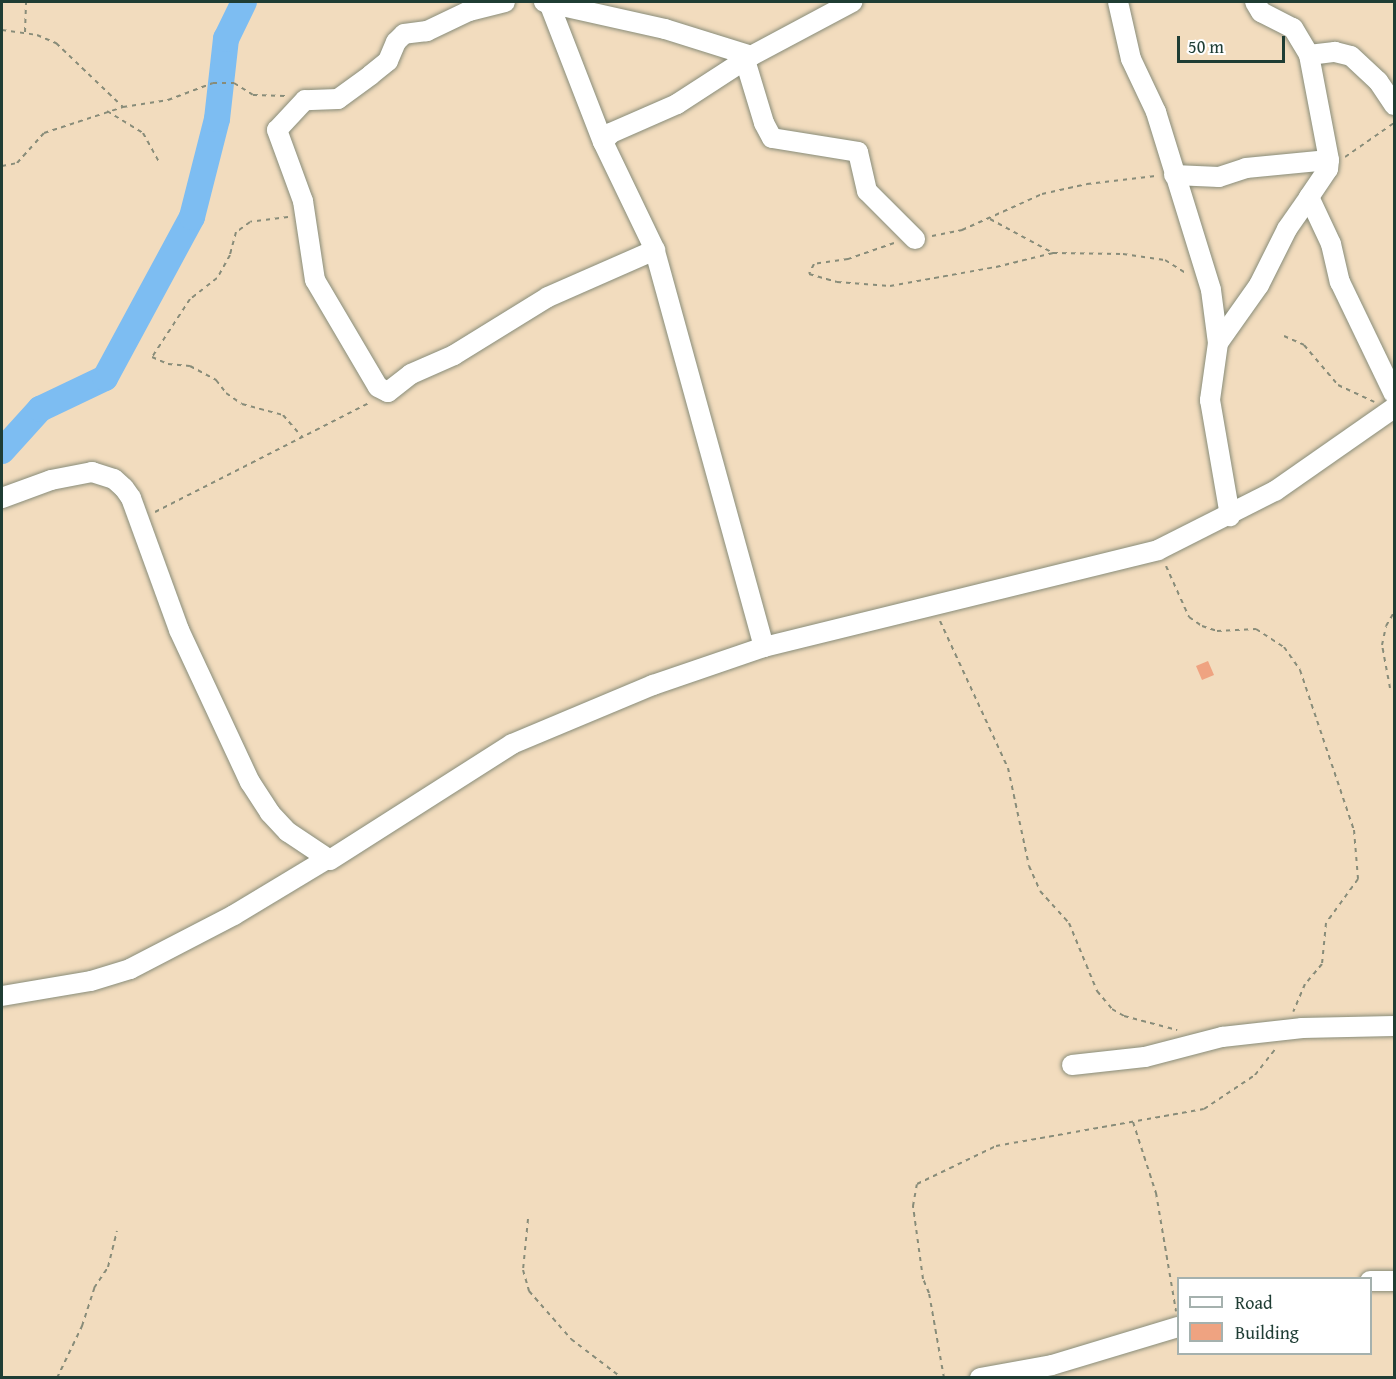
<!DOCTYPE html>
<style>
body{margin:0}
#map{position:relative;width:1396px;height:1379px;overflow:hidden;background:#f2dcbe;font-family:"Gentium Book Plus",serif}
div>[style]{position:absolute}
.river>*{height:26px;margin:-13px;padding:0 13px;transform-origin:13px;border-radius:13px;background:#7dbdf2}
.building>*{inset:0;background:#efa381}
.path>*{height:2px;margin-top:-1px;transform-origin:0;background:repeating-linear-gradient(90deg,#888c79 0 4.5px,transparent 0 9px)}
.roads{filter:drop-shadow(0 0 2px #888c79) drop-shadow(0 0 2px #888c79)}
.minor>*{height:20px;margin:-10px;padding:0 10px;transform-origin:10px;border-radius:10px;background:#fff}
span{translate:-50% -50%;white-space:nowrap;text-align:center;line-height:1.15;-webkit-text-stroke:5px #fff;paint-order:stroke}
.frame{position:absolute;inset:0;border:3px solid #1f3d34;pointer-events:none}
.legend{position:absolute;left:1177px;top:1277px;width:195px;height:78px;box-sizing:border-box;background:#fff;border:2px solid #a5b1ae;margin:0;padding:8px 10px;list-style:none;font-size:18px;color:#1f3d34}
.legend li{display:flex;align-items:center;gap:12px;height:30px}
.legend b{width:30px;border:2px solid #a5b1ae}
.scale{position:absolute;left:1177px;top:36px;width:108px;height:27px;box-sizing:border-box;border:3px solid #1f3d34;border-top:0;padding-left:8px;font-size:18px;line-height:21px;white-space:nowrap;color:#1f3d34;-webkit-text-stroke:4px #fff;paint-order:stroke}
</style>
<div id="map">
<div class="river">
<div style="left:2px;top:451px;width:57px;rotate:-47.9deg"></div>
<div style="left:40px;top:409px;width:72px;rotate:-25.5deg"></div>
<div style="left:105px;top:378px;width:183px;rotate:-61.6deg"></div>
<div style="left:192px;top:217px;width:101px;rotate:-75.7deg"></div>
<div style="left:217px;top:119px;width:81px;rotate:-83.6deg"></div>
<div style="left:226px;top:39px;width:41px;rotate:-64.1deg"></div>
</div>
<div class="building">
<div style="clip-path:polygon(1208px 661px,1214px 675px,1202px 680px,1196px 666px)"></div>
</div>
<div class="path">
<div style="left:2px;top:30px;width:35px;rotate:8deg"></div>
<div style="left:37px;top:35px;width:21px;rotate:23deg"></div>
<div style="left:56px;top:43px;width:93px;rotate:43.7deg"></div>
<div style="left:25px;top:32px;width:30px;rotate:-88deg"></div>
<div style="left:107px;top:111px;width:42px;rotate:31.4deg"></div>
<div style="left:143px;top:133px;width:33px;rotate:61deg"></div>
<div style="left:1345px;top:157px;width:60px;rotate:-34.8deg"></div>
<div style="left:2px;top:166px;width:15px;rotate:-11deg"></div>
<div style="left:17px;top:163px;width:40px;rotate:-48deg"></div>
<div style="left:44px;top:133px;width:83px;rotate:-18.2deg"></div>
<div style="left:123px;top:107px;width:46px;rotate:-8.8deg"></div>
<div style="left:168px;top:100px;width:48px;rotate:-20.7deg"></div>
<div style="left:213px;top:83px;width:21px"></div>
<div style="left:234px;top:83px;width:22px;rotate:32deg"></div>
<div style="left:253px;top:95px;width:32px;rotate:2deg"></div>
<div style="left:288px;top:217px;width:38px;rotate:173deg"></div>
<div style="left:250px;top:222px;width:17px;rotate:144deg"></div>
<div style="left:236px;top:232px;width:24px;rotate:105deg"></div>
<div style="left:230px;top:255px;width:26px;rotate:119deg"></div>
<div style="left:217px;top:278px;width:34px;rotate:142deg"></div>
<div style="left:190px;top:299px;width:69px;rotate:123.2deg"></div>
<div style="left:152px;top:357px;width:17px;rotate:24deg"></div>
<div style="left:168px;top:364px;width:22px;rotate:5deg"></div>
<div style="left:190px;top:366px;width:30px;rotate:28deg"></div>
<div style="left:216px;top:380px;width:16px;rotate:52deg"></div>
<div style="left:226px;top:393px;width:19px;rotate:35deg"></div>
<div style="left:242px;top:404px;width:42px;rotate:15deg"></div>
<div style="left:283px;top:415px;width:30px;rotate:49deg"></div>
<div style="left:990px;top:219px;width:72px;rotate:28.4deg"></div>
<div style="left:1053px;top:253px;width:70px;rotate:0.8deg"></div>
<div style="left:1123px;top:254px;width:42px;rotate:8.1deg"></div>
<div style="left:1165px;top:260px;width:26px;rotate:32deg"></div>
<div style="left:932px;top:236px;width:31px;rotate:-11deg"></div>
<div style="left:962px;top:230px;width:88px;rotate:-24.2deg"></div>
<div style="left:1042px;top:194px;width:46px;rotate:-12.5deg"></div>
<div style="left:1087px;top:184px;width:69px;rotate:-6.6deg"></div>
<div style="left:894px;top:243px;width:49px;rotate:160.8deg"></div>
<div style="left:848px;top:259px;width:34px;rotate:172deg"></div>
<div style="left:814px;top:264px;width:11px;rotate:117deg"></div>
<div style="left:809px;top:274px;width:29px;rotate:16deg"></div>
<div style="left:837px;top:282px;width:53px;rotate:4.3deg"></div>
<div style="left:890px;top:286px;width:108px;rotate:-10.2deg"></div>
<div style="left:996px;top:267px;width:59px;rotate:-13.8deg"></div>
<div style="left:1284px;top:336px;width:22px;rotate:24deg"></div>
<div style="left:1304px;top:345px;width:52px;rotate:49.6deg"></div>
<div style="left:1338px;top:385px;width:40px;rotate:25deg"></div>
<div style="left:155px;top:512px;width:242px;rotate:-27deg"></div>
<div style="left:1166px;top:566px;width:56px;rotate:65.7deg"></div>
<div style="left:1189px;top:617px;width:16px;rotate:35deg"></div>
<div style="left:1202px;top:626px;width:16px;rotate:18deg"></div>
<div style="left:1217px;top:631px;width:39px;rotate:-3deg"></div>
<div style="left:1256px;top:629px;width:33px;rotate:33deg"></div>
<div style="left:1284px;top:647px;width:28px;rotate:55deg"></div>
<div style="left:1300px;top:670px;width:169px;rotate:71.4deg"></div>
<div style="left:1354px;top:830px;width:49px;rotate:85.3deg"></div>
<div style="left:1358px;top:879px;width:54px;rotate:126deg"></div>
<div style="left:1326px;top:923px;width:41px;rotate:95.6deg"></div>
<div style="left:1322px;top:964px;width:26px;rotate:130deg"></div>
<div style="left:1305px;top:984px;width:30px;rotate:113deg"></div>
<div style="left:940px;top:621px;width:162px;rotate:65.2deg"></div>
<div style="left:1008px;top:768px;width:100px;rotate:77.9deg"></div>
<div style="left:1029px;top:866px;width:27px;rotate:66deg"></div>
<div style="left:1040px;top:891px;width:43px;rotate:47.8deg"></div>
<div style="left:1069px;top:923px;width:74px;rotate:67.6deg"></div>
<div style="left:1097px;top:991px;width:23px;rotate:50deg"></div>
<div style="left:1112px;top:1009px;width:14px;rotate:30deg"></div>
<div style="left:1124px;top:1016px;width:55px;rotate:14.8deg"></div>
<div style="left:1390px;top:688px;width:44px;rotate:-100.5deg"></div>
<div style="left:1382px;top:645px;width:19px;rotate:-78deg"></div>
<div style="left:1386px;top:626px;width:16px;rotate:-60deg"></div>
<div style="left:1133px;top:1122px;width:75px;rotate:72.1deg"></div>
<div style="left:1156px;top:1193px;width:120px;rotate:80.4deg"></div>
<div style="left:528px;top:1219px;width:51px;rotate:95.6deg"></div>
<div style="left:523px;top:1270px;width:22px;rotate:74deg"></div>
<div style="left:529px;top:1291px;width:64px;rotate:48.8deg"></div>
<div style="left:571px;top:1339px;width:64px;rotate:37.4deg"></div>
<div style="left:57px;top:1378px;width:58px;rotate:-64.3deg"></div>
<div style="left:82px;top:1326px;width:40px;rotate:-72deg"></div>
<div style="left:94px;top:1288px;width:25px;rotate:-56deg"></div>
<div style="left:108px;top:1267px;width:37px;rotate:-76deg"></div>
<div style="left:944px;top:1378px;width:86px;rotate:-100deg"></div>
<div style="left:929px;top:1293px;width:15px;rotate:-113deg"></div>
<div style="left:923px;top:1279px;width:74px;rotate:-97.8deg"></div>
<div style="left:913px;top:1206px;width:22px;rotate:-80deg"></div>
<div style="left:917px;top:1184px;width:88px;rotate:-25.7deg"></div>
<div style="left:996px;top:1146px;width:211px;rotate:-10.1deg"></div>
<div style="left:1204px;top:1109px;width:61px;rotate:-33.7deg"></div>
<div style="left:1255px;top:1075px;width:33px;rotate:-52deg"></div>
</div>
<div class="roads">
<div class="minor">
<div style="left:505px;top:2px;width:37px;rotate:166deg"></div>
<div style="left:469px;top:11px;width:47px;rotate:154.5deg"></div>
<div style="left:427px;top:31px;width:23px;rotate:173deg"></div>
<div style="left:404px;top:34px;width:11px;rotate:135deg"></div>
<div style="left:396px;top:42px;width:21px;rotate:113deg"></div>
<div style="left:388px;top:61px;width:22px;rotate:141deg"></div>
<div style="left:371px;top:75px;width:41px;rotate:144deg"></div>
<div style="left:338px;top:99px;width:33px;rotate:178deg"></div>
<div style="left:305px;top:100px;width:41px;rotate:133deg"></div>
<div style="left:277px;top:130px;width:76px;rotate:69.9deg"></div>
<div style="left:303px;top:201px;width:80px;rotate:81.4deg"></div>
<div style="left:315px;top:280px;width:124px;rotate:59.5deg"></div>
<div style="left:378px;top:387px;width:11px;rotate:27deg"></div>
<div style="left:388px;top:392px;width:29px;rotate:-38deg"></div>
<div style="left:411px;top:374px;width:47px;rotate:-23.8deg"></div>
<div style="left:454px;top:355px;width:110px;rotate:-31.7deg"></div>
<div style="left:548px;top:297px;width:117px;rotate:-23.7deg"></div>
<div style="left:544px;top:2px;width:124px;rotate:12.6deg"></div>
<div style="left:665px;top:29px;width:90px;rotate:17.4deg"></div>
<div style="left:1118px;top:2px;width:58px;rotate:77.2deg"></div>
<div style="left:1131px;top:59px;width:59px;rotate:64.7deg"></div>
<div style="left:1156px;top:112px;width:186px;rotate:72.8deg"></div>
<div style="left:1211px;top:290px;width:53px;rotate:82.5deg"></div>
<div style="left:1218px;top:343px;width:58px;rotate:98deg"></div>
<div style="left:1210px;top:400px;width:118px;rotate:80.2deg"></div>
<div style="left:1255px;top:2px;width:12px;rotate:59deg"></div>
<div style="left:1261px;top:12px;width:36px;rotate:27deg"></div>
<div style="left:1293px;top:28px;width:31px;rotate:59deg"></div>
<div style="left:1309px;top:55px;width:107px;rotate:79.2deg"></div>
<div style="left:1329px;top:160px;width:9px;rotate:96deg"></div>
<div style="left:1328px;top:169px;width:34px;rotate:124deg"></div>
<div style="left:1309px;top:197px;width:52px;rotate:64.9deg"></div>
<div style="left:1331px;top:244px;width:39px;rotate:77deg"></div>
<div style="left:1340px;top:282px;width:124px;rotate:64.3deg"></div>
<div style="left:549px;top:3px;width:149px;rotate:68.8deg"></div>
<div style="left:1309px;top:55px;width:26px;rotate:-7deg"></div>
<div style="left:1335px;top:52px;width:16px;rotate:14deg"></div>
<div style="left:1351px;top:56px;width:37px;rotate:43deg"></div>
<div style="left:1378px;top:81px;width:29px;rotate:56deg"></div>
<div style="left:745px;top:60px;width:66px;rotate:73.2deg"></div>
<div style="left:764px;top:123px;width:17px;rotate:62deg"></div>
<div style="left:772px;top:138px;width:87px;rotate:9.2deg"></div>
<div style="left:858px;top:152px;width:40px;rotate:77deg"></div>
<div style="left:867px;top:191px;width:68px;rotate:45deg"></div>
<div style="left:1174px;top:175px;width:45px;rotate:2.5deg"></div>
<div style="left:1219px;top:177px;width:28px;rotate:-18deg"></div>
<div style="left:1246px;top:168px;width:83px;rotate:-5.5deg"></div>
<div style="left:1218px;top:343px;width:71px;rotate:-54.7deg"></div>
<div style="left:1259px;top:285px;width:63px;rotate:-63.4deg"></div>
<div style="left:1287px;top:229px;width:39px;rotate:-55deg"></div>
<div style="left:2px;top:498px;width:52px;rotate:-20.2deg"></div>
<div style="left:51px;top:480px;width:42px;rotate:-11deg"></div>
<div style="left:92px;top:472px;width:23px;rotate:18deg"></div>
<div style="left:114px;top:479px;width:13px;rotate:42deg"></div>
<div style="left:124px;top:488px;width:12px;rotate:55deg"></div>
<div style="left:131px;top:498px;width:140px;rotate:70deg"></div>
<div style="left:179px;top:630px;width:168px;rotate:65deg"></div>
<div style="left:250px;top:782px;width:37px;rotate:57deg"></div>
<div style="left:270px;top:813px;width:26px;rotate:47deg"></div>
<div style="left:288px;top:832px;width:50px;rotate:33.7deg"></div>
<div style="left:330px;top:860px;width:216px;rotate:-32.5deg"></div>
<div style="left:512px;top:744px;width:153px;rotate:-22.7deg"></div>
<div style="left:653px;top:685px;width:117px;rotate:-18.9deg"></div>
<div style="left:764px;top:647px;width:406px;rotate:-13.8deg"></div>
<div style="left:1158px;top:550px;width:131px;rotate:-26.8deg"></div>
<div style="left:1275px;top:491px;width:145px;rotate:-34.9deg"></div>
<div style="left:764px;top:647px;width:412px;rotate:-105.4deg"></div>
<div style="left:655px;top:250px;width:120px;rotate:-115.7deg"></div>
<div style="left:603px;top:142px;width:12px;rotate:-48deg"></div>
<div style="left:611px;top:133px;width:72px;rotate:-23.7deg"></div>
<div style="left:677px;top:104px;width:88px;rotate:-33deg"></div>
<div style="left:751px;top:56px;width:115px;rotate:-28.1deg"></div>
<div style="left:2px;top:996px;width:90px;rotate:-9.6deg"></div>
<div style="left:91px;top:981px;width:41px;rotate:-17.1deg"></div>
<div style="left:130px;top:969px;width:117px;rotate:-27.4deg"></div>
<div style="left:234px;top:915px;width:106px;rotate:-31.1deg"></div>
<div style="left:1072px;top:1065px;width:73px;rotate:-6.3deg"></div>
<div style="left:1145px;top:1057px;width:80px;rotate:-14.6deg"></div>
<div style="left:1222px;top:1037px;width:81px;rotate:-6.4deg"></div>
<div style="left:1302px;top:1028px;width:92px;rotate:-1.2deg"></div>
<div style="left:1370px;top:1281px;width:24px"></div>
<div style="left:980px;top:1378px;width:73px;rotate:-10.2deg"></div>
<div style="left:1052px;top:1365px;width:132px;rotate:-16.8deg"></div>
</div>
</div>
<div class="frame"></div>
<ul class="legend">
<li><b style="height:8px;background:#fff"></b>Road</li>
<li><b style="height:16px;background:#efa381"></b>Building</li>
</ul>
<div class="scale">50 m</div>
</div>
